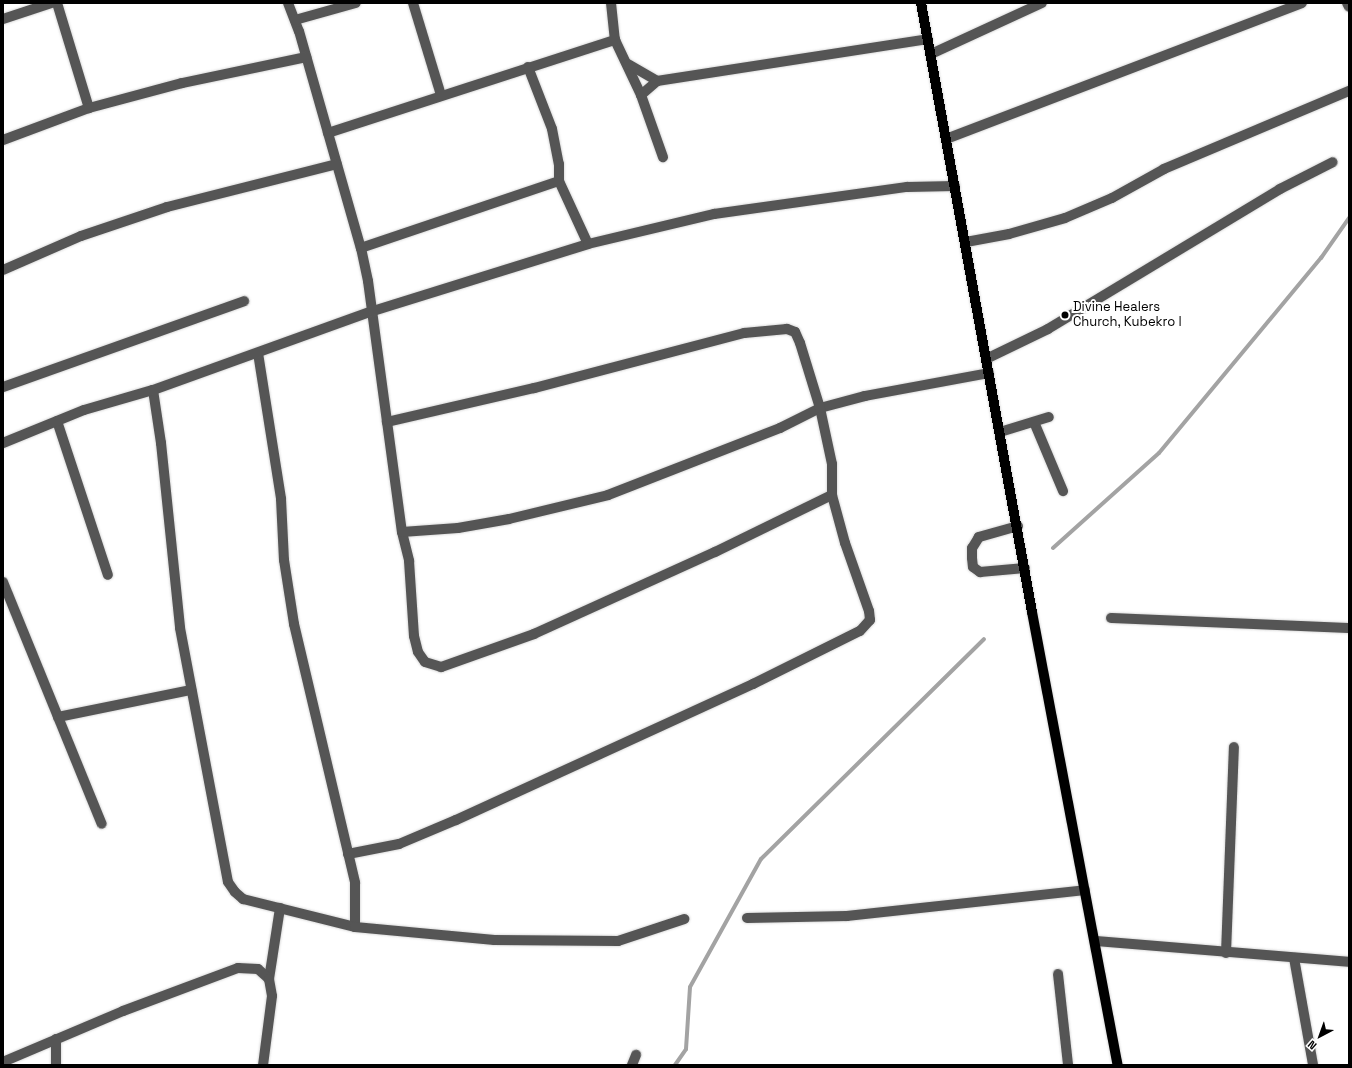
<!DOCTYPE html>
<style>
body{margin:0}
#map{position:relative;width:1352px;height:1068px;overflow:hidden;background:#fff;font-family:"Space Grotesk",sans-serif}
div>[style]{position:absolute}
.stream>*{height:4px;margin:-2px;padding:0 2px;transform-origin:2px;border-radius:2px;background:#a3a3a3}
.roads{filter:drop-shadow(0 0 1px #dbdbdb) drop-shadow(0 0 1px #dbdbdb)}
.minor>*{height:10px;margin:-5px;padding:0 5px;transform-origin:5px;border-radius:5px;background:#555}
.major>*{height:10px;margin:-5px;padding:0 5px;transform-origin:5px;border-radius:5px;background:#000}
.dots>*{width:11px;height:11px;translate:-50% -50%;box-sizing:border-box;border:2px solid #fff;border-radius:50%}
span{translate:-50% -50%;white-space:nowrap;text-align:center;line-height:1.15;-webkit-text-stroke:4px #fff;paint-order:stroke}
.poi-label{font-size:13px;color:#000}
.left{translate:0 -50%;text-align:left}
.frame{position:absolute;inset:0;border:4px solid #000;pointer-events:none}
.north{position:absolute;left:1300px;top:1016px;width:40px;height:40px;-webkit-text-stroke:3px #fff;paint-order:stroke;rotate:221deg;font-size:11px;font-weight:700;line-height:16px;text-align:center;color:#000}
.north::after{content:'';display:block;margin:auto;width:14px;height:18px;background:#000;clip-path:polygon(50% 0,100% 100%,50% 72%,0 100%)}
</style>
<div id="map">
<div class="stream">
<div style="left:1053px;top:548px;width:142px;rotate:-41.9deg"></div>
<div style="left:1159px;top:453px;width:254px;rotate:-50.3deg"></div>
<div style="left:1321px;top:258px;width:49px;rotate:-55deg"></div>
<div style="left:675px;top:1065px;width:19px;rotate:-55deg"></div>
<div style="left:686px;top:1049px;width:62px;rotate:-86.3deg"></div>
<div style="left:690px;top:987px;width:146px;rotate:-61deg"></div>
<div style="left:761px;top:859px;width:313px;rotate:-44.6deg"></div>
</div>
<div class="roads">
<div class="minor">
<div style="left:57px;top:3px;width:110px;rotate:73.1deg"></div>
<div style="left:288px;top:3px;width:30px;rotate:69deg"></div>
<div style="left:299px;top:31px;width:226px;rotate:74.1deg"></div>
<div style="left:361px;top:248px;width:34px;rotate:78deg"></div>
<div style="left:368px;top:281px;width:253px;rotate:82.3deg"></div>
<div style="left:402px;top:532px;width:30px;rotate:76deg"></div>
<div style="left:409px;top:561px;width:75px;rotate:86.2deg"></div>
<div style="left:414px;top:636px;width:16px;rotate:76deg"></div>
<div style="left:418px;top:652px;width:12px;rotate:55deg"></div>
<div style="left:425px;top:662px;width:17px;rotate:17deg"></div>
<div style="left:441px;top:667px;width:99px;rotate:-19.5deg"></div>
<div style="left:534px;top:634px;width:199px;rotate:-24.4deg"></div>
<div style="left:715px;top:552px;width:130px;rotate:-26deg"></div>
<div style="left:413px;top:3px;width:96px;rotate:73.1deg"></div>
<div style="left:611px;top:3px;width:37px;rotate:84deg"></div>
<div style="left:615px;top:40px;width:61px;rotate:64.7deg"></div>
<div style="left:641px;top:95px;width:66px;rotate:70.5deg"></div>
<div style="left:1347px;top:3px;width:4px;rotate:63deg"></div>
<div style="left:3px;top:19px;width:51px;rotate:-18.4deg"></div>
<div style="left:295px;top:20px;width:63px;rotate:-15.6deg"></div>
<div style="left:931px;top:54px;width:122px;rotate:-24.7deg"></div>
<div style="left:628px;top:64px;width:34px;rotate:30deg"></div>
<div style="left:657px;top:81px;width:274px;rotate:-8.8deg"></div>
<div style="left:528px;top:67px;width:66px;rotate:68.8deg"></div>
<div style="left:552px;top:129px;width:36px;rotate:79deg"></div>
<div style="left:559px;top:164px;width:17px;rotate:90deg"></div>
<div style="left:559px;top:181px;width:69px;rotate:65.3deg"></div>
<div style="left:641px;top:95px;width:21px;rotate:-41deg"></div>
<div style="left:328px;top:133px;width:302px;rotate:-18deg"></div>
<div style="left:946px;top:139px;width:381px;rotate:-20.9deg"></div>
<div style="left:3px;top:140px;width:92px;rotate:-20.4deg"></div>
<div style="left:89px;top:108px;width:96px;rotate:-15deg"></div>
<div style="left:182px;top:83px;width:127px;rotate:-11.8deg"></div>
<div style="left:966px;top:242px;width:44px;rotate:-10.5deg"></div>
<div style="left:1009px;top:234px;width:58px;rotate:-15.9deg"></div>
<div style="left:1065px;top:218px;width:51px;rotate:-23.1deg"></div>
<div style="left:1112px;top:198px;width:60px;rotate:-29.1deg"></div>
<div style="left:1164px;top:169px;width:201px;rotate:-22.9deg"></div>
<div style="left:361px;top:248px;width:209px;rotate:-18.7deg"></div>
<div style="left:3px;top:270px;width:85px;rotate:-23.6deg"></div>
<div style="left:81px;top:236px;width:91px;rotate:-18.6deg"></div>
<div style="left:167px;top:207px;width:175px;rotate:-14.2deg"></div>
<div style="left:258px;top:353px;width:148px;rotate:81deg"></div>
<div style="left:281px;top:499px;width:61px;rotate:87.2deg"></div>
<div style="left:284px;top:560px;width:65px;rotate:81.1deg"></div>
<div style="left:294px;top:624px;width:266px;rotate:76.7deg"></div>
<div style="left:355px;top:883px;width:44px;rotate:90deg"></div>
<div style="left:986px;top:359px;width:69px;rotate:-25.8deg"></div>
<div style="left:1048px;top:329px;width:271px;rotate:-31.1deg"></div>
<div style="left:1280px;top:189px;width:59px;rotate:-27deg"></div>
<div style="left:3px;top:387px;width:256px;rotate:-19.6deg"></div>
<div style="left:153px;top:390px;width:54px;rotate:81.4deg"></div>
<div style="left:161px;top:443px;width:186px;rotate:84.1deg"></div>
<div style="left:180px;top:628px;width:258px;rotate:79.3deg"></div>
<div style="left:228px;top:882px;width:12px;rotate:55deg"></div>
<div style="left:235px;top:892px;width:11px;rotate:41deg"></div>
<div style="left:243px;top:899px;width:115px;rotate:14deg"></div>
<div style="left:355px;top:927px;width:140px;rotate:5.3deg"></div>
<div style="left:494px;top:940px;width:124px;rotate:0.5deg"></div>
<div style="left:618px;top:941px;width:70px;rotate:-18.4deg"></div>
<div style="left:57px;top:421px;width:162px;rotate:71.7deg"></div>
<div style="left:1034px;top:422px;width:75px;rotate:67.2deg"></div>
<div style="left:1000px;top:432px;width:51px;rotate:-17deg"></div>
<div style="left:3px;top:443px;width:87px;rotate:-22.2deg"></div>
<div style="left:84px;top:410px;width:72px;rotate:-16.2deg"></div>
<div style="left:153px;top:390px;width:234px;rotate:-19.8deg"></div>
<div style="left:373px;top:311px;width:225px;rotate:-17.3deg"></div>
<div style="left:588px;top:244px;width:130px;rotate:-13.4deg"></div>
<div style="left:714px;top:214px;width:195px;rotate:-8deg"></div>
<div style="left:907px;top:187px;width:48px;rotate:-1.2deg"></div>
<div style="left:1018px;top:526px;width:41px;rotate:164.2deg"></div>
<div style="left:979px;top:537px;width:13px;rotate:122deg"></div>
<div style="left:972px;top:548px;width:10px;rotate:90deg"></div>
<div style="left:972px;top:558px;width:9px;rotate:84deg"></div>
<div style="left:973px;top:567px;width:9px;rotate:36deg"></div>
<div style="left:980px;top:572px;width:45px;rotate:-5.1deg"></div>
<div style="left:402px;top:532px;width:56px;rotate:-4.1deg"></div>
<div style="left:458px;top:528px;width:52px;rotate:-10deg"></div>
<div style="left:509px;top:519px;width:102px;rotate:-13.6deg"></div>
<div style="left:608px;top:495px;width:185px;rotate:-21.3deg"></div>
<div style="left:780px;top:428px;width:45px;rotate:-26.6deg"></div>
<div style="left:820px;top:408px;width:47px;rotate:-14.9deg"></div>
<div style="left:865px;top:396px;width:126px;rotate:-10.5deg"></div>
<div style="left:3px;top:582px;width:261px;rotate:67.8deg"></div>
<div style="left:1111px;top:618px;width:238px;rotate:2.4deg"></div>
<div style="left:58px;top:717px;width:136px;rotate:-11.5deg"></div>
<div style="left:348px;top:854px;width:52px;rotate:-11.1deg"></div>
<div style="left:399px;top:844px;width:62px;rotate:-22.8deg"></div>
<div style="left:456px;top:820px;width:327px;rotate:-24.6deg"></div>
<div style="left:753px;top:684px;width:119px;rotate:-26.4deg"></div>
<div style="left:860px;top:631px;width:15px;rotate:-48deg"></div>
<div style="left:870px;top:620px;width:9px;rotate:-96deg"></div>
<div style="left:869px;top:611px;width:72px;rotate:-109.4deg"></div>
<div style="left:845px;top:543px;width:50px;rotate:-105.2deg"></div>
<div style="left:832px;top:495px;width:31px;rotate:-90deg"></div>
<div style="left:832px;top:464px;width:57px;rotate:-102.1deg"></div>
<div style="left:820px;top:408px;width:68px;rotate:-107.1deg"></div>
<div style="left:800px;top:343px;width:12px;rotate:-114deg"></div>
<div style="left:795px;top:332px;width:9px;rotate:-159deg"></div>
<div style="left:787px;top:329px;width:43px;rotate:174.7deg"></div>
<div style="left:744px;top:333px;width:217px;rotate:165.3deg"></div>
<div style="left:534px;top:388px;width:151px;rotate:167deg"></div>
<div style="left:747px;top:918px;width:100px;rotate:-1.1deg"></div>
<div style="left:847px;top:916px;width:239px;rotate:-6.2deg"></div>
<div style="left:1095px;top:941px;width:255px;rotate:4.7deg"></div>
<div style="left:1226px;top:953px;width:206px;rotate:-87.8deg"></div>
<div style="left:1294px;top:958px;width:109px;rotate:79.9deg"></div>
<div style="left:1058px;top:974px;width:92px;rotate:83.7deg"></div>
<div style="left:269px;top:979px;width:72px;rotate:-81.2deg"></div>
<div style="left:3px;top:1062px;width:130px;rotate:-23deg"></div>
<div style="left:123px;top:1011px;width:123px;rotate:-20.5deg"></div>
<div style="left:238px;top:968px;width:20px;rotate:3deg"></div>
<div style="left:258px;top:969px;width:15px;rotate:42deg"></div>
<div style="left:269px;top:979px;width:17px;rotate:80deg"></div>
<div style="left:272px;top:996px;width:70px;rotate:97.4deg"></div>
<div style="left:56px;top:1065px;width:26px;rotate:-90deg"></div>
<div style="left:632px;top:1065px;width:11px;rotate:-68deg"></div>
</div>
<div class="major">
<div style="left:921px;top:3px;width:619px;rotate:79.67deg"></div>
<div style="left:1032px;top:612px;width:461px;rotate:79.3deg"></div>
</div>
</div>
<div class="dots">
<div style="left:1065px;top:315px;background:#000"></div>
</div>
<div class="poi-label">
<span class="left" style="left:1073px;top:315px">Divine Healers<br>Church, Kubekro l</span>
</div>
<div class="frame"></div>
<div class="north">N</div>
</div>
